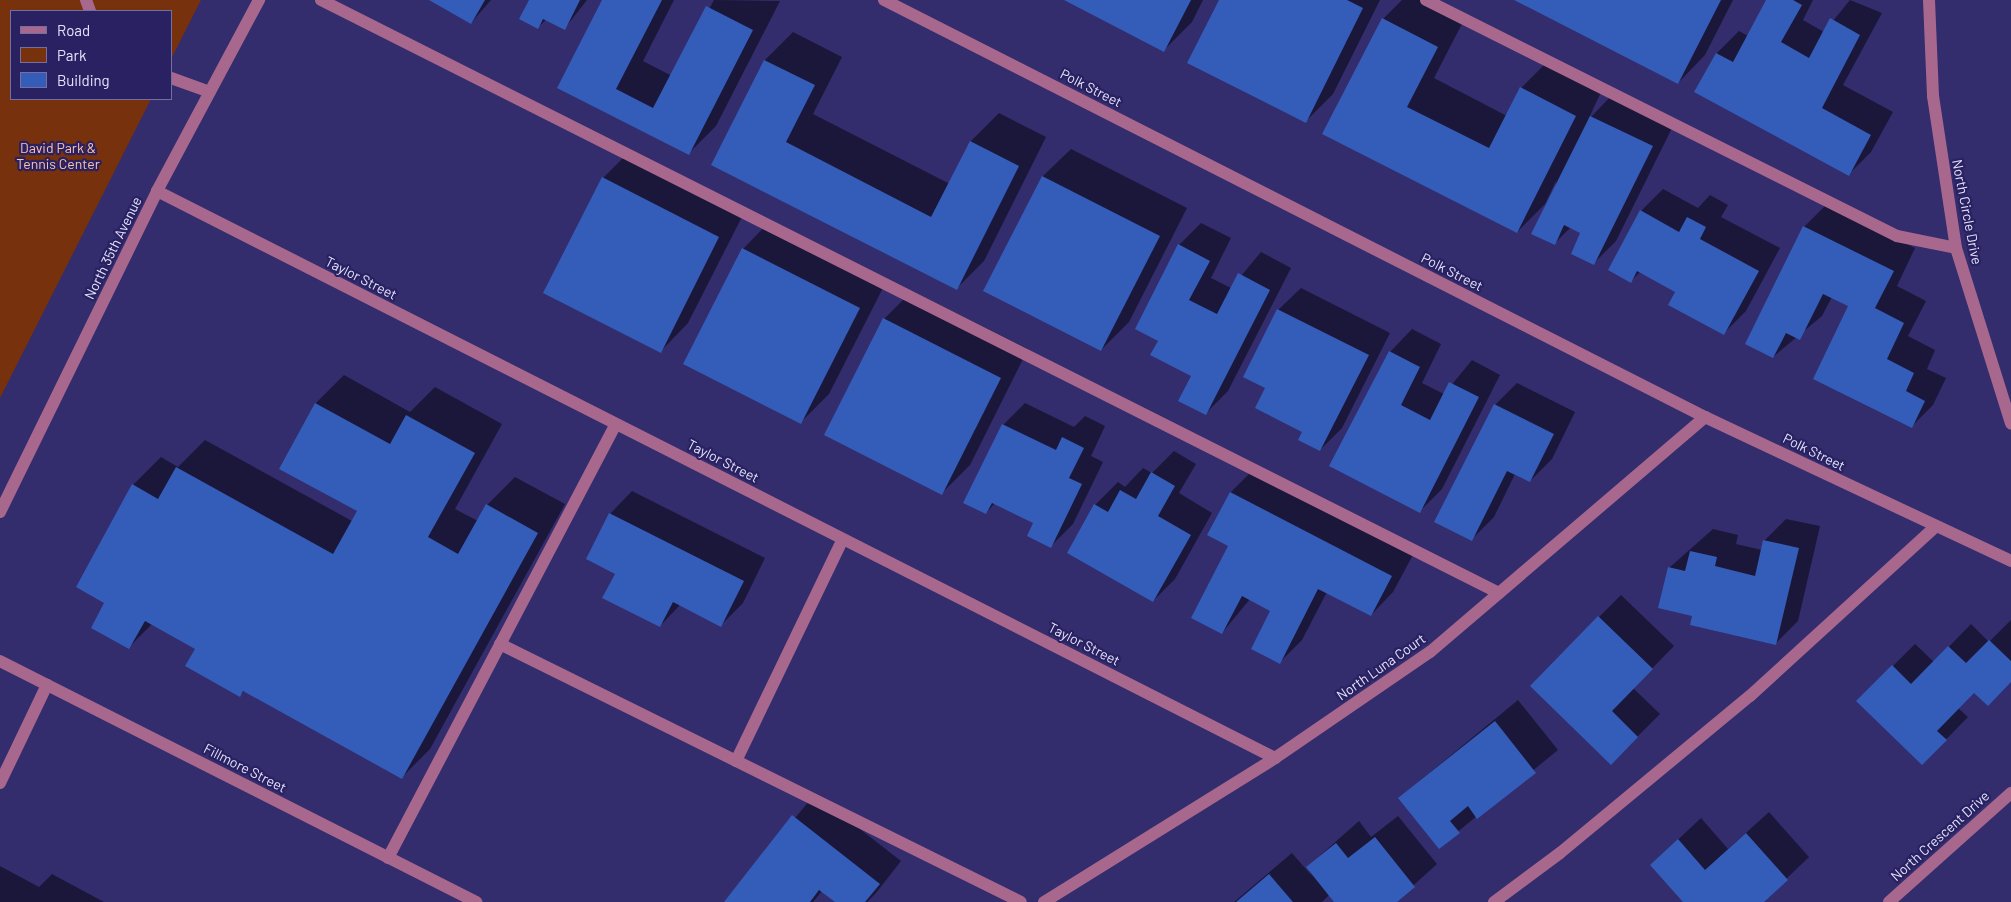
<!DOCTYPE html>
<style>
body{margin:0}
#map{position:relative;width:2011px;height:902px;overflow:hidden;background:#332c6d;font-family:Barlow,sans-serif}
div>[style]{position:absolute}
.green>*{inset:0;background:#77310c}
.shadow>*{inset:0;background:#0007}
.building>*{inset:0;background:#345db9}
.minor>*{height:12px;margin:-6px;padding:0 6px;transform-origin:6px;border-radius:6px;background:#a8688e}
span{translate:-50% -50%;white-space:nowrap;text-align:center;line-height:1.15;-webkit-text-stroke:4.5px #292161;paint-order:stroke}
.street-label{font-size:14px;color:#e4e5fd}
.park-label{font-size:14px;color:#fcc3ab}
.legend{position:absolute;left:10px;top:10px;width:162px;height:90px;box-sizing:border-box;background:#292161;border:1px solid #746f9f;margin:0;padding:6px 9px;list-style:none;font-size:15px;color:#e4e5fd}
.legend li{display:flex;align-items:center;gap:10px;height:25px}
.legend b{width:25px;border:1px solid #746f9f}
</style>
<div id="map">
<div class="green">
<div style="clip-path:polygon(0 0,201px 0,171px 59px,171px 11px,11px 11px,11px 99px,151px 99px,0 398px)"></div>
</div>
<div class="shadow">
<div style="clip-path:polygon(432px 0,491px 0,471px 23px)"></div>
<div style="clip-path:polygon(531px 0,587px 0,565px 28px,547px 19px,538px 27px)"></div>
<div style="clip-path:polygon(603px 0,674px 0,643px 61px,672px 76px,714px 0,780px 1px,716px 126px,688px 154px,558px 87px)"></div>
<div style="clip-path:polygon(1067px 0,1203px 0,1192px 22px,1164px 50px)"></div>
<div style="clip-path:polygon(1220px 0,1380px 0,1333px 94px,1305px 122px)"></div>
<div style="clip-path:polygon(1402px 0,1429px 0,1465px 18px,1434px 78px,1507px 116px,1521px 88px,1549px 60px,1603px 88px,1588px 120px,1613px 94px,1674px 124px,1616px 241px,1594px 263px,1582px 232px,1571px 227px,1554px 244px,1556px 181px,1545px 204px,1517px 232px,1324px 134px,1383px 19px)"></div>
<div style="clip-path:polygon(1516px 0,1733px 0,1705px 55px,1678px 83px)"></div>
<div style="clip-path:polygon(1768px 0,1813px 0,1803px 20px,1824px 32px,1850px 0,1882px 13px,1843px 85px,1893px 112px,1871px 152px,1849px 174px,1696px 92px,1717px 53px,1739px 31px,1748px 36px)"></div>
<div style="clip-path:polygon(793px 32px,842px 57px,813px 114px,950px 184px,971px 141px,999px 113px,1046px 137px,984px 261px,956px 289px,713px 165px,765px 60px)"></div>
<div style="clip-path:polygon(1071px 149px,1187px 208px,1129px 322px,1101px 350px,985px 291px,1043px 176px)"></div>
<div style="clip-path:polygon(631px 150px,746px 209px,688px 323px,661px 351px,603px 178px)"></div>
<div style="clip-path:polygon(1663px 189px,1698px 208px,1710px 195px,1728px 205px,1721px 217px,1780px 248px,1746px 311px,1724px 333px,1677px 291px,1640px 272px,1631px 281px,1641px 211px)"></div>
<div style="clip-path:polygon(1827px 204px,1915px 248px,1897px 286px,1926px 301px,1908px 336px,1935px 350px,1927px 369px,1946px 378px,1933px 405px,1911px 427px,1850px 306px,1832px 297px,1822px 316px,1773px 357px,1746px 344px,1804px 227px)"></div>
<div style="clip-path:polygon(770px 221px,887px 280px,829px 394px,801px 422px,743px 249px)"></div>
<div style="clip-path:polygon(1201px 223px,1231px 238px,1211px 278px,1231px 288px,1261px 252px,1291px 268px,1228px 391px,1206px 413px,1192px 376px,1159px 340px,1179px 245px)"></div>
<div style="clip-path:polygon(1301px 288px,1390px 333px,1342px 428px,1320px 450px,1267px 388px,1278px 310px)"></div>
<div style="clip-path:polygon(912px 291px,1028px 349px,970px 465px,942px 493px,884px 319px)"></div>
<div style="clip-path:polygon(1412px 329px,1441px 344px,1422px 383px,1444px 394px,1472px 360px,1500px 375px,1442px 489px,1420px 511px,1390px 352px)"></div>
<div style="clip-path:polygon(344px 375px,410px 412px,435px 387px,502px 424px,455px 509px,478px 521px,487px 505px,515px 477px,565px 504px,430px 749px,402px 777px,245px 690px,240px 695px,197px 648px,152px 624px,129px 647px,133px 485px,161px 457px,178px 467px,205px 440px,352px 521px,358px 511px,281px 468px,316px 403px)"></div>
<div style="clip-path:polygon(1517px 383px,1575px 412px,1552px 459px,1530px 481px,1515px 474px,1494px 517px,1472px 539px,1495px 405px)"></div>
<div style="clip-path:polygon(1025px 403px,1074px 427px,1085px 416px,1105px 426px,1091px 456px,1103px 462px,1073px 524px,1051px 546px,1035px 522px,995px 503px,986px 513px,1003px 425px)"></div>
<div style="clip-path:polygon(1174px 451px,1196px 464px,1179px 493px,1212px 513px,1175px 579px,1153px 601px,1068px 552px,1095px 505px,1118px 482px,1125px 487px,1143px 468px,1152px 473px)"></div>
<div style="clip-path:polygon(1253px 470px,1414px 553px,1393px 592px,1371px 615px,1327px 592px,1302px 640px,1280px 662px,1272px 610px,1250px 599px,1222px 633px,1230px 545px,1209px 535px,1231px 492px)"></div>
<div style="clip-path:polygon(632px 491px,765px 558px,743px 603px,721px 625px,680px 605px,660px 626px,616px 573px,610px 514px)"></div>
<div style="clip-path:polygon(1786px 519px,1820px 526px,1798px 621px,1776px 643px,1693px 615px,1669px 568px,1713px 529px,1738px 535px,1736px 544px,1762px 550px,1764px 541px)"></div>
<div style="clip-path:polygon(1621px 595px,1674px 646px,1633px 688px,1660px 714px,1611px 763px,1599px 617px)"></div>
<div style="clip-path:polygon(2011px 620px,2011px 681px,1975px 691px,1958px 708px,1968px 717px,1922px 764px,1858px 701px,1915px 644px,1934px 662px,1971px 624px,1989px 642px)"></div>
<div style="clip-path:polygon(1518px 700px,1558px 750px,1439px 847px,1399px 798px)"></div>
<div style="clip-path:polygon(815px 794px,901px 861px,876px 893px,867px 902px,837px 902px,822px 891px,813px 902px,725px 902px)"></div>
<div style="clip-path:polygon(1769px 812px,1809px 857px,1762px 902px,1685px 902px,1651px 865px,1701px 818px,1728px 849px)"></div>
<div style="clip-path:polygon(1398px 816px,1437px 864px,1395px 902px,1335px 902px,1329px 895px,1322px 902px,1234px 902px,1292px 853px,1312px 876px,1307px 867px,1359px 821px,1371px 837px)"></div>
<div style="clip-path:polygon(0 866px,39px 887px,52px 874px,104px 902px,0 902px)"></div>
</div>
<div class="building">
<div style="clip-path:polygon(429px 0,485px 0,471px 24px)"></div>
<div style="clip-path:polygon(529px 0,580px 0,565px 30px,543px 19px,538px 29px,519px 19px)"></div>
<div style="clip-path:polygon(602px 0,662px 0,616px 89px,653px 108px,706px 6px,753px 30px,689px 155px,557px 88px)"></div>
<div style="clip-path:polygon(1064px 0,1191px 0,1164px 52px)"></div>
<div style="clip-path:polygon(1219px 0,1347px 0,1363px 8px,1306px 123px,1187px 63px)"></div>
<div style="clip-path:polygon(1514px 0,1721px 0,1678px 84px)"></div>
<div style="clip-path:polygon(1766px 0,1793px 0,1802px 5px,1781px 42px,1809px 58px,1830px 18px,1860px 35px,1822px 108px,1871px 135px,1849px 176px,1694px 92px,1716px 53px,1733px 62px)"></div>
<div style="clip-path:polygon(1382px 18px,1438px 47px,1407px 107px,1489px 148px,1520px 87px,1576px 116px,1517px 233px,1322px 134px)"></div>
<div style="clip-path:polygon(764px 60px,815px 85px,786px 142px,931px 217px,970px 141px,1019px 166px,957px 290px,711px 165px)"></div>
<div style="clip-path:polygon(1590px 116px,1653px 146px,1594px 265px,1571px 254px,1580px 233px,1564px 225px,1555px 245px,1531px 234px)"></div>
<div style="clip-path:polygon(1042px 176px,1160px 236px,1101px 351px,983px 291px)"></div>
<div style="clip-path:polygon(602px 177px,719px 237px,661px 353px,543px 293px)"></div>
<div style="clip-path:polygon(1640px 210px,1679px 232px,1687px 217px,1706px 227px,1700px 239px,1759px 271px,1724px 335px,1668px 305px,1675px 292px,1637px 271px,1631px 283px,1608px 270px)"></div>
<div style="clip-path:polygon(1803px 226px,1894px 271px,1875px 308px,1904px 323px,1887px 359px,1914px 373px,1906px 391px,1925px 401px,1912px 428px,1813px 379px,1848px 306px,1823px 294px,1800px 340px,1786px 333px,1773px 358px,1745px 344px)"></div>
<div style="clip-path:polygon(1178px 244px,1210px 261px,1189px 300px,1217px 314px,1238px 273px,1270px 290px,1206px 415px,1178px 401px,1191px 376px,1150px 355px,1158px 341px,1135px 329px)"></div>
<div style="clip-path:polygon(742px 248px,860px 308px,801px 424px,683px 364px)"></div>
<div style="clip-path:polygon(1277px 309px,1369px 355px,1320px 451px,1298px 440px,1302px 432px,1255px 408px,1265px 388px,1243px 377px)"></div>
<div style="clip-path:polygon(883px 318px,1001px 378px,942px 495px,824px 435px)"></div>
<div style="clip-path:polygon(1389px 351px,1420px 367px,1401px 405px,1430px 420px,1449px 382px,1479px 397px,1420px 513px,1329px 466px)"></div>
<div style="clip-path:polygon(315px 403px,390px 444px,406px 415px,475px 453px,428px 537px,458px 554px,486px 504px,538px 533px,402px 779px,243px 691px,240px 697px,185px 666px,195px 649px,145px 621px,129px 649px,91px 628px,104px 603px,76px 587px,132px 484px,158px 499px,176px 467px,333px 554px,357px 511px,279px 469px)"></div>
<div style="clip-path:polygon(1494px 404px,1554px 434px,1530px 482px,1507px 471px,1472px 541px,1434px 522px)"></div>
<div style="clip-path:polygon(1002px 424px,1056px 450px,1062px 437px,1084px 448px,1069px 478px,1082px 484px,1051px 548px,1027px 536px,1033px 523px,992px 503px,986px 514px,963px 503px)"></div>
<div style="clip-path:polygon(1151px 472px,1175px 486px,1158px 516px,1191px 535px,1153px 602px,1067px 553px,1094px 504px,1108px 512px,1120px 490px,1136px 499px)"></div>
<div style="clip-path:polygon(1230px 492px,1392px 576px,1371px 616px,1318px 589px,1280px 664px,1251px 649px,1270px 611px,1242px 596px,1222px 634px,1191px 618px,1228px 546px,1207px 535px)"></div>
<div style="clip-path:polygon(609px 513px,744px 581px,721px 627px,673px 602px,660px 627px,602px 598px,615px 574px,586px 559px)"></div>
<div style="clip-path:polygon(1763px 540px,1799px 548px,1776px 645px,1690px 625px,1692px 616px,1658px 608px,1668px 567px,1685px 571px,1690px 551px,1717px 557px,1715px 566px,1755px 576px)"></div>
<div style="clip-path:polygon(1598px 616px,1653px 669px,1612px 711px,1638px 737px,1611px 765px,1530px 686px)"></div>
<div style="clip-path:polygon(1989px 640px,2011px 661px,2011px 682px,1988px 706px,1974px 693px,1937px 731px,1947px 740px,1922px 765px,1856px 701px,1892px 665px,1911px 684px,1948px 646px,1966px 663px)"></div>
<div style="clip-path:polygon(1495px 721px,1536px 773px,1477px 819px,1468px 806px,1450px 821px,1460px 833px,1439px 849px,1398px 798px)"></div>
<div style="clip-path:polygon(792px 815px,880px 884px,865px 902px,835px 902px,819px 890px,810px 902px,724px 902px)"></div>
<div style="clip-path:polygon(1746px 833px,1788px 880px,1764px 902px,1683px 902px,1650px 865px,1678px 839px,1705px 870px)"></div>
<div style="clip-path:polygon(1375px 837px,1415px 887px,1397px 902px,1334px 902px,1306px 867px,1336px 843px,1348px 858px)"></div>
<div style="clip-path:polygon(1269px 874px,1293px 902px,1236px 902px)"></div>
</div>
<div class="minor">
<div style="left:86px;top:0;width:12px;rotate:70deg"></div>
<div style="left:321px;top:0;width:1319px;rotate:26.72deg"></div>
<div style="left:884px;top:0;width:921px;rotate:26.93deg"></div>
<div style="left:1705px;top:417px;width:338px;rotate:25.2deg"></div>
<div style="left:1426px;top:0;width:527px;rotate:26.61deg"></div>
<div style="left:1897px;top:236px;width:60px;rotate:11.5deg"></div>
<div style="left:1929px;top:0;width:96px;rotate:87.6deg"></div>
<div style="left:1933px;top:96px;width:154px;rotate:81.4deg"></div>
<div style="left:1956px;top:248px;width:184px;rotate:72.6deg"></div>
<div style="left:171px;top:78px;width:41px;rotate:19.7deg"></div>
<div style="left:157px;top:191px;width:1254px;rotate:26.89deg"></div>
<div style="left:0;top:512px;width:357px;rotate:-63.9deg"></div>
<div style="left:157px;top:191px;width:217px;rotate:-61.9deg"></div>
<div style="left:500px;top:644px;width:581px;rotate:26.34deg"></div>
<div style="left:0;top:661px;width:534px;rotate:26.85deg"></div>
<div style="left:736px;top:761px;width:246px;rotate:-64.3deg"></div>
<div style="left:0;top:783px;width:109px;rotate:-64.4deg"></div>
<div style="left:388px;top:858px;width:490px;rotate:-62.3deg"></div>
<div style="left:1044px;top:902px;width:272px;rotate:-31.9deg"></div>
<div style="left:1275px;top:758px;width:188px;rotate:-34.4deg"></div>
<div style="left:1430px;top:652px;width:362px;rotate:-40.5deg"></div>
<div style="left:1494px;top:902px;width:82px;rotate:-36.6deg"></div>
<div style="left:1560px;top:853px;width:246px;rotate:-39.6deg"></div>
<div style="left:1750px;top:696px;width:251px;rotate:-42.4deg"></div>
<div style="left:1889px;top:902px;width:164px;rotate:-41.8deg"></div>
</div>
<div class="street-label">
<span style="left:1091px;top:88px;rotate:27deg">Polk Street</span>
<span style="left:1967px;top:212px;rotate:79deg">North Circle Drive</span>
<span style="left:113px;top:248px;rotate:-64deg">North 35th Avenue</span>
<span style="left:1452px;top:272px;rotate:27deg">Polk Street</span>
<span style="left:361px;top:278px;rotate:27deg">Taylor Street</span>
<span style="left:1814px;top:452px;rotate:26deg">Polk Street</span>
<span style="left:723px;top:461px;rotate:27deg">Taylor Street</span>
<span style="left:1084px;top:644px;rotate:27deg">Taylor Street</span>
<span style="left:1381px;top:667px;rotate:-35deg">North Luna Court</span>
<span style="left:245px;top:768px;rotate:27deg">Fillmore Street</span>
<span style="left:1940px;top:836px;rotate:-42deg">North Crescent Drive</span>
</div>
<div class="park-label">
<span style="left:58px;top:156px">David Park &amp;<br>Tennis Center</span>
</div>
<ul class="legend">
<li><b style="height:6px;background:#a8688e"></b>Road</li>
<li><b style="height:14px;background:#77310c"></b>Park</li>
<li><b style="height:14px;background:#345db9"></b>Building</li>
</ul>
</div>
